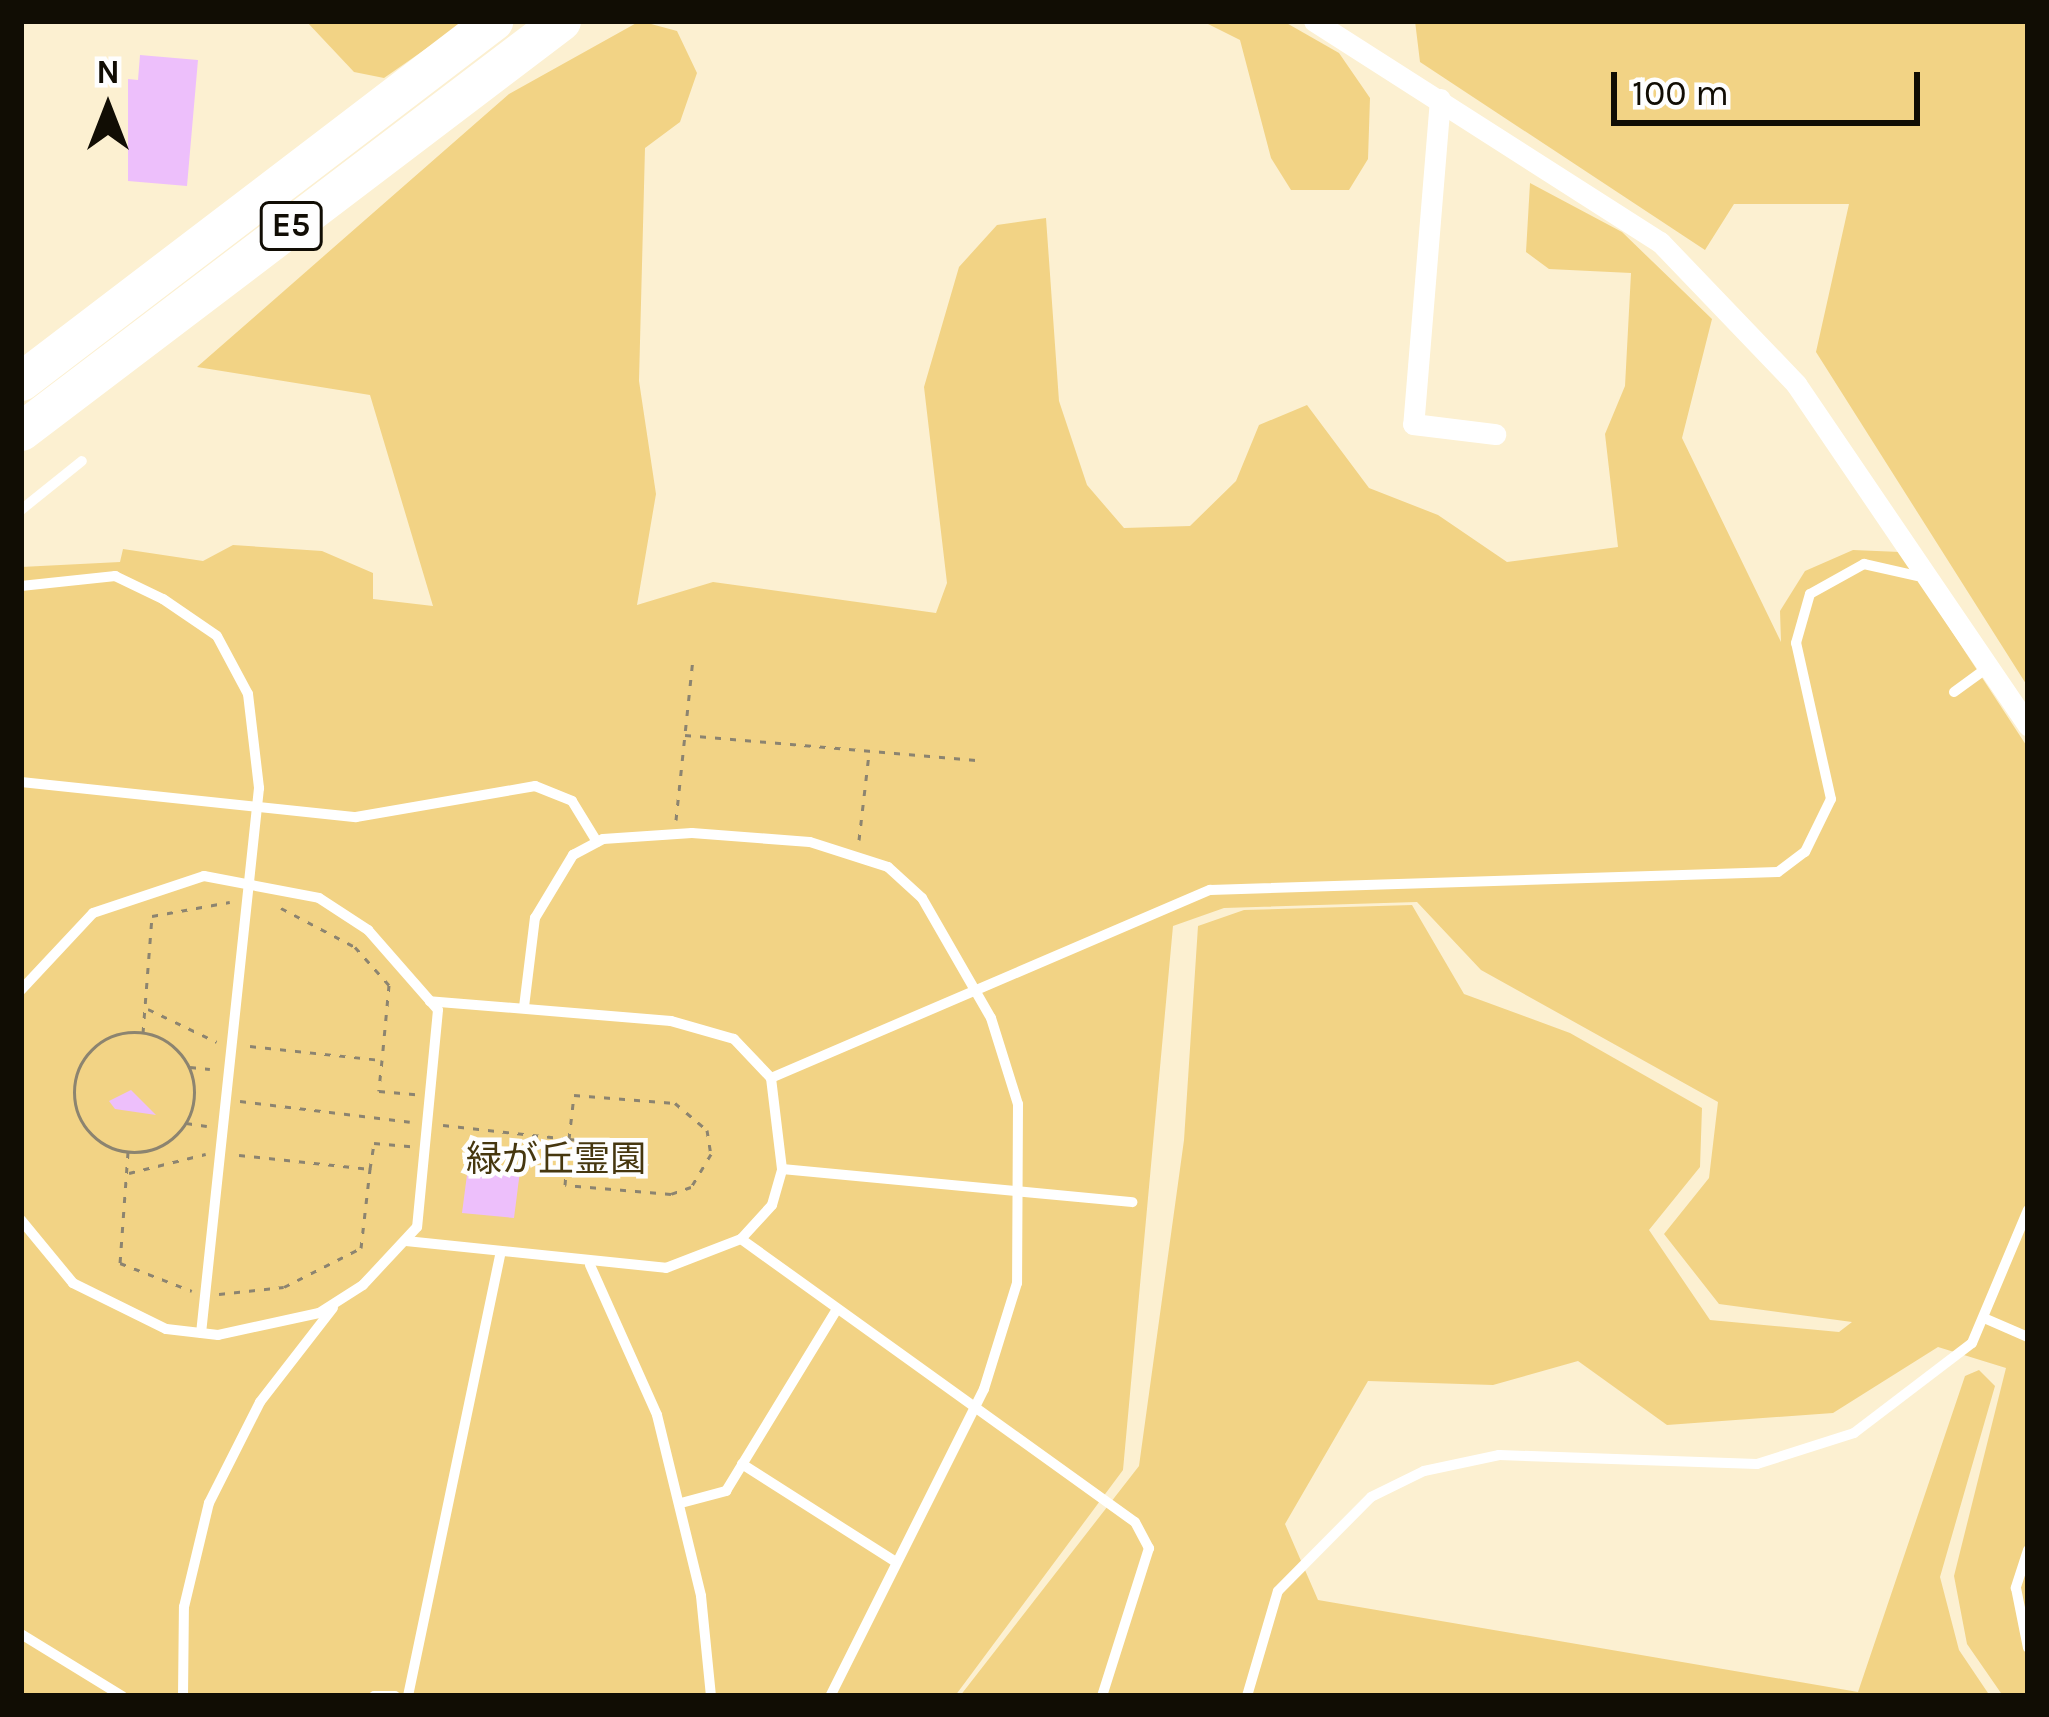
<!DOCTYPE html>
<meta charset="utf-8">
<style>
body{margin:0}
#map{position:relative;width:2049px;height:1717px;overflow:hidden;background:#fcf0d1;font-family:Karla,"Noto Sans JP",sans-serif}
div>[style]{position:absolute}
.green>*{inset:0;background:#f2d385}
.building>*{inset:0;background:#edbffb}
.path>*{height:3px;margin-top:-1.5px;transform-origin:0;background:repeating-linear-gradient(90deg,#8c8470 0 6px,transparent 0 15px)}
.path>.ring{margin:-1.5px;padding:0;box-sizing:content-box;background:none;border:3px solid #8c8470;border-radius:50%}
.service>*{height:10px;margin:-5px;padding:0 5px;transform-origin:5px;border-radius:5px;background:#fff}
.minor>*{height:21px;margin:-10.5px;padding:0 10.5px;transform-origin:10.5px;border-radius:10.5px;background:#fff}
.motorway>*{height:39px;margin:-19.5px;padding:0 19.5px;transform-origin:19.5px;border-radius:19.5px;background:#fff}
span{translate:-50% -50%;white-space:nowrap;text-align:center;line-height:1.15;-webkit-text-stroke:9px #fefefe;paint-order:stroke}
.shield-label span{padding:3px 9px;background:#fefefe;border:3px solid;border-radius:9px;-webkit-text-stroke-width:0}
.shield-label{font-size:33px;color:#110d04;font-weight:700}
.park-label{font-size:36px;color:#46370f}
.frame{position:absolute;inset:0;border:24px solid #110d04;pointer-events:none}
.north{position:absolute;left:48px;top:48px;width:120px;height:120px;-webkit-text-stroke:9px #fefefe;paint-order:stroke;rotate:0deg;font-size:33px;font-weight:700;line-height:48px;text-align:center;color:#110d04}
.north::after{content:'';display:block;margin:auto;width:42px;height:54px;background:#110d04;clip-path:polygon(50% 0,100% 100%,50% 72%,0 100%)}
.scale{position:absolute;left:1611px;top:72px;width:309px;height:54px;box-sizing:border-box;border:6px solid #110d04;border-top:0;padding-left:15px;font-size:36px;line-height:42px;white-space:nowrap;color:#110d04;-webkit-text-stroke:9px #fefefe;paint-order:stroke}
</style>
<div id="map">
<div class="green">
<div style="clip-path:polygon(306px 21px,466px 21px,384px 78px,354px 72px)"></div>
<div style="clip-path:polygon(640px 21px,677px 31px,697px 73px,680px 122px,645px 148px,639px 381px,656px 494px,637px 605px,713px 582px,936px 613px,947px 583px,924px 387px,959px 267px,997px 225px,1046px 218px,1059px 401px,1087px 485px,1124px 528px,1190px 526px,1236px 481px,1259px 425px,1307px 405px,1369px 488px,1438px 515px,1507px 562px,1618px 547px,1605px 434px,1625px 386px,1631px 273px,1549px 269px,1526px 252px,1530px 183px,1622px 232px,1712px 319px,1682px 438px,1781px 642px,1780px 611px,1805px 571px,1853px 550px,1900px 552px,2028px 748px,2028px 1696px,2003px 1696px,1967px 1644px,1954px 1576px,2006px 1368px,1938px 1347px,1833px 1413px,1667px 1425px,1578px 1361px,1493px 1385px,1368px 1381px,1285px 1524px,1318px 1600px,1858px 1692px,1965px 1376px,1979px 1370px,1995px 1386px,1940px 1577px,1959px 1650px,1990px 1696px,960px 1696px,1139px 1466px,1184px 1140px,1198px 926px,1244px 910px,1412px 905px,1464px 994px,1570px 1033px,1702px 1108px,1700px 1167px,1649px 1230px,1710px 1320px,1839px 1332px,1852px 1322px,1719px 1304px,1664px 1234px,1709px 1178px,1718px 1102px,1481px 970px,1417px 902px,1224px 908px,1173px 926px,1123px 1470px,955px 1696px,21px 1696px,21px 567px,120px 562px,123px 549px,203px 561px,233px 545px,322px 551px,373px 573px,373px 599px,433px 606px,370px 395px,197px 367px,509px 94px)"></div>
<div style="clip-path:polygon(1202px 21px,1283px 21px,1339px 53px,1370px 98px,1368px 159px,1349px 190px,1291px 190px,1271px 158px,1240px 40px)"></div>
<div style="clip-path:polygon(1415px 21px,2028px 21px,2028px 687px,1816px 352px,1849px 204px,1734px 204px,1705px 250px,1420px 62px)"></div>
</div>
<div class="building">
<div style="clip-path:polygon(140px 55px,198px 60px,187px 186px,128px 181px,128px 79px,138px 80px)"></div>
<div style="clip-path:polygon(131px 1090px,156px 1115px,115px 1109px,109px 1101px)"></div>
<div style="clip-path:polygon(468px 1167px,520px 1171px,514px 1218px,462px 1213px)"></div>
</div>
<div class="path">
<div style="left:685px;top:735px;width:295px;rotate:4.9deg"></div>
<div style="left:676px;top:820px;width:162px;rotate:-84deg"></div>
<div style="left:859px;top:840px;width:87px;rotate:-83.4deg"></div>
<div style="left:281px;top:908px;width:84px;rotate:27.8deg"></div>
<div style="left:355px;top:947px;width:51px;rotate:48.2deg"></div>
<div style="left:389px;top:985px;width:75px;rotate:95.3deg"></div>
<div style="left:148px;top:1009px;width:76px;rotate:25.6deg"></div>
<div class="ring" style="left:74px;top:1032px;width:117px;height:117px"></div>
<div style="left:143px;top:1033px;width:117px;rotate:-85.6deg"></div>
<div style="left:152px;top:916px;width:79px;rotate:-10.2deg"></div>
<div style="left:250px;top:1046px;width:133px;rotate:6.1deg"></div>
<div style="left:382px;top:1060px;width:31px;rotate:96deg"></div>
<div style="left:379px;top:1091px;width:37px;rotate:5deg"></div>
<div style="left:190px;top:1067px;width:20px;rotate:6deg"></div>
<div style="left:240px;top:1101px;width:171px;rotate:7deg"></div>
<div style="left:186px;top:1123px;width:21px;rotate:8deg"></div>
<div style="left:443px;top:1125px;width:127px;rotate:6.3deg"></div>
<div style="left:569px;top:1139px;width:44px;rotate:-83.5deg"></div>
<div style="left:574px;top:1095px;width:101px;rotate:4.5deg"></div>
<div style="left:675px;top:1103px;width:42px;rotate:40.2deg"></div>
<div style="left:707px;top:1130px;width:24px;rotate:81deg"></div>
<div style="left:711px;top:1154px;width:39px;rotate:121deg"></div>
<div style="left:691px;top:1187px;width:21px;rotate:161deg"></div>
<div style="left:671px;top:1194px;width:106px;rotate:-175.1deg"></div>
<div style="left:565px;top:1185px;width:46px;rotate:-85deg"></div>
<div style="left:569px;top:1139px;width:61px;rotate:5.6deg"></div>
<div style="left:128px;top:1152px;width:111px;rotate:94.1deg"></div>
<div style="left:120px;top:1263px;width:77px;rotate:21.3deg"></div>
<div style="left:239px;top:1155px;width:132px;rotate:6.1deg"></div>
<div style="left:370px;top:1169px;width:26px;rotate:-81deg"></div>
<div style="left:374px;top:1143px;width:37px;rotate:5deg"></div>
<div style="left:129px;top:1173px;width:79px;rotate:-13.9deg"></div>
<div style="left:219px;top:1294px;width:65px;rotate:-6.1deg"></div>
<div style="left:284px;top:1287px;width:86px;rotate:-26.9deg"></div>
<div style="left:361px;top:1248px;width:80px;rotate:-83.5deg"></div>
</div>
<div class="service">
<div style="left:21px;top:510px;width:78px;rotate:-38.8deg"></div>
<div style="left:21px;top:586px;width:95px;rotate:-6.1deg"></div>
<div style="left:115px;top:576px;width:53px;rotate:25.6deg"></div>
<div style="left:163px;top:599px;width:65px;rotate:34.4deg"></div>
<div style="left:217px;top:636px;width:66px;rotate:61.9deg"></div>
<div style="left:248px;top:694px;width:95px;rotate:83.3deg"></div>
<div style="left:259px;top:788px;width:548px;rotate:96.07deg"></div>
<div style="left:1954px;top:692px;width:41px;rotate:-36deg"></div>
<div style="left:21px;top:782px;width:337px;rotate:6deg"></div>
<div style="left:356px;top:817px;width:182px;rotate:-9.8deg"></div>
<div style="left:535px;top:786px;width:40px;rotate:22deg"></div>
<div style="left:572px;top:801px;width:48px;rotate:58.6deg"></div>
<div style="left:21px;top:990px;width:105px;rotate:-46.9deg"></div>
<div style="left:93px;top:913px;width:117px;rotate:-18.4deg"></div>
<div style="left:204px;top:876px;width:117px;rotate:10.8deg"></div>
<div style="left:319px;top:898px;width:59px;rotate:33.1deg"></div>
<div style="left:368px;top:930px;width:106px;rotate:48.8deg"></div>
<div style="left:438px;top:1010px;width:218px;rotate:95.5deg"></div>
<div style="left:417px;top:1227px;width:79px;rotate:133deg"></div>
<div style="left:363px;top:1285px;width:52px;rotate:147.5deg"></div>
<div style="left:319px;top:1313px;width:103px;rotate:167.7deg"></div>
<div style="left:218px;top:1335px;width:52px;rotate:-173.4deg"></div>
<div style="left:166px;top:1329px;width:104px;rotate:-153.7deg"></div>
<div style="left:73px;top:1283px;width:82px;rotate:-129.5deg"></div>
<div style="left:524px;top:1007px;width:90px;rotate:-83deg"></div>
<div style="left:535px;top:918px;width:74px;rotate:-58.9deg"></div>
<div style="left:573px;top:855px;width:34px;rotate:-28deg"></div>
<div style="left:603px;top:839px;width:89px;rotate:-3.9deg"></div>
<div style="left:692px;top:833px;width:118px;rotate:4.4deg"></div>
<div style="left:810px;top:842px;width:82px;rotate:17.8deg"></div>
<div style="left:888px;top:867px;width:46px;rotate:42.4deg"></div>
<div style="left:922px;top:898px;width:138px;rotate:60.1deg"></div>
<div style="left:991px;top:1018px;width:90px;rotate:72.6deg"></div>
<div style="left:1018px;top:1104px;width:179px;rotate:90.3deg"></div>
<div style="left:1017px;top:1283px;width:111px;rotate:107.3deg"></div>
<div style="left:984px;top:1389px;width:343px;rotate:116.6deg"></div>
<div style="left:771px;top:1078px;width:478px;rotate:-23.2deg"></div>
<div style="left:1210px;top:890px;width:568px;rotate:-1.82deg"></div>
<div style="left:1778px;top:872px;width:34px;rotate:-37deg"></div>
<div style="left:1805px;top:852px;width:59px;rotate:-63.9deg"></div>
<div style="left:1831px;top:799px;width:160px;rotate:-102.6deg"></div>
<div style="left:1796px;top:643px;width:51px;rotate:-74.1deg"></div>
<div style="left:1810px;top:594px;width:62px;rotate:-29.1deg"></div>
<div style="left:1864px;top:564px;width:54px;rotate:12.8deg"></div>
<div style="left:782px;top:1169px;width:352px;rotate:5.4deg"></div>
<div style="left:741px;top:1239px;width:485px;rotate:35.7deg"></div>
<div style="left:1135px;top:1522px;width:30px;rotate:62deg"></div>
<div style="left:1149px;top:1548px;width:155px;rotate:107.6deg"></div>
<div style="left:406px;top:1241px;width:261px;rotate:5.9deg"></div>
<div style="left:666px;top:1268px;width:80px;rotate:-21.1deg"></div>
<div style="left:741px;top:1239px;width:46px;rotate:-47.6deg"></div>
<div style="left:772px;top:1205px;width:37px;rotate:-74deg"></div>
<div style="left:782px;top:1169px;width:92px;rotate:-96.9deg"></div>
<div style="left:771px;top:1078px;width:54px;rotate:-133.5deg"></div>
<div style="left:734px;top:1039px;width:66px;rotate:-164.1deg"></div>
<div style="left:671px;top:1021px;width:242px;rotate:-175.3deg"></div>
<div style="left:590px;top:1265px;width:164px;rotate:65.9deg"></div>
<div style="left:657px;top:1415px;width:186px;rotate:76.3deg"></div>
<div style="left:701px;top:1596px;width:100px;rotate:84.3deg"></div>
<div style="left:1984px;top:1318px;width:48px;rotate:23.4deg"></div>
<div style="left:742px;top:1464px;width:183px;rotate:32.5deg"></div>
<div style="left:681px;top:1503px;width:47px;rotate:-14.9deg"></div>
<div style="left:726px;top:1491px;width:213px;rotate:-58.6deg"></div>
<div style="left:2028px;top:1550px;width:40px;rotate:108deg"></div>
<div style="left:2016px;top:1588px;width:61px;rotate:78.7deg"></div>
<div style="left:21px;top:1634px;width:119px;rotate:31.5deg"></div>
<div style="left:183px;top:1696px;width:89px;rotate:-89.4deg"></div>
<div style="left:184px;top:1607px;width:107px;rotate:-76.5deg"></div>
<div style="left:209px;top:1503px;width:113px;rotate:-63.2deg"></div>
<div style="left:260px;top:1402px;width:119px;rotate:-52.2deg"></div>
<div style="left:374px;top:1696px;width:21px"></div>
<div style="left:408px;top:1696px;width:450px;rotate:-78.2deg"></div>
<div style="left:1247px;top:1696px;width:109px;rotate:-73.6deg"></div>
<div style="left:1278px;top:1591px;width:132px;rotate:-45.3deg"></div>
<div style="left:1371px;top:1497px;width:59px;rotate:-26.1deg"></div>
<div style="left:1424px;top:1471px;width:77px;rotate:-12deg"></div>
<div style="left:1499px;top:1455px;width:258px;rotate:2deg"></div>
<div style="left:1757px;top:1464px;width:102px;rotate:-17.7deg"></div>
<div style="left:1854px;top:1433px;width:148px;rotate:-37.3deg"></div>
<div style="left:1972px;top:1343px;width:144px;rotate:-67.2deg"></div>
</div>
<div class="minor">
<div style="left:1314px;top:21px;width:411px;rotate:32.6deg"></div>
<div style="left:1660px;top:242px;width:197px;rotate:46.2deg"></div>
<div style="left:1796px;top:384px;width:413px;rotate:55.8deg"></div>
<div style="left:1440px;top:99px;width:326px;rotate:94.7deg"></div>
<div style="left:1413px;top:424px;width:83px;rotate:7deg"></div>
</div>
<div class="motorway">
<div style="left:21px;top:381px;width:594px;rotate:-37.33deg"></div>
<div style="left:21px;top:431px;width:678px;rotate:-37.21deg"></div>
</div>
<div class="shield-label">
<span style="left:291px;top:226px">E5</span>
</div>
<div class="park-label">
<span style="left:556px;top:1160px">緑が丘霊園</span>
</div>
<div class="frame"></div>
<div class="north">N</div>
<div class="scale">100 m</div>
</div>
